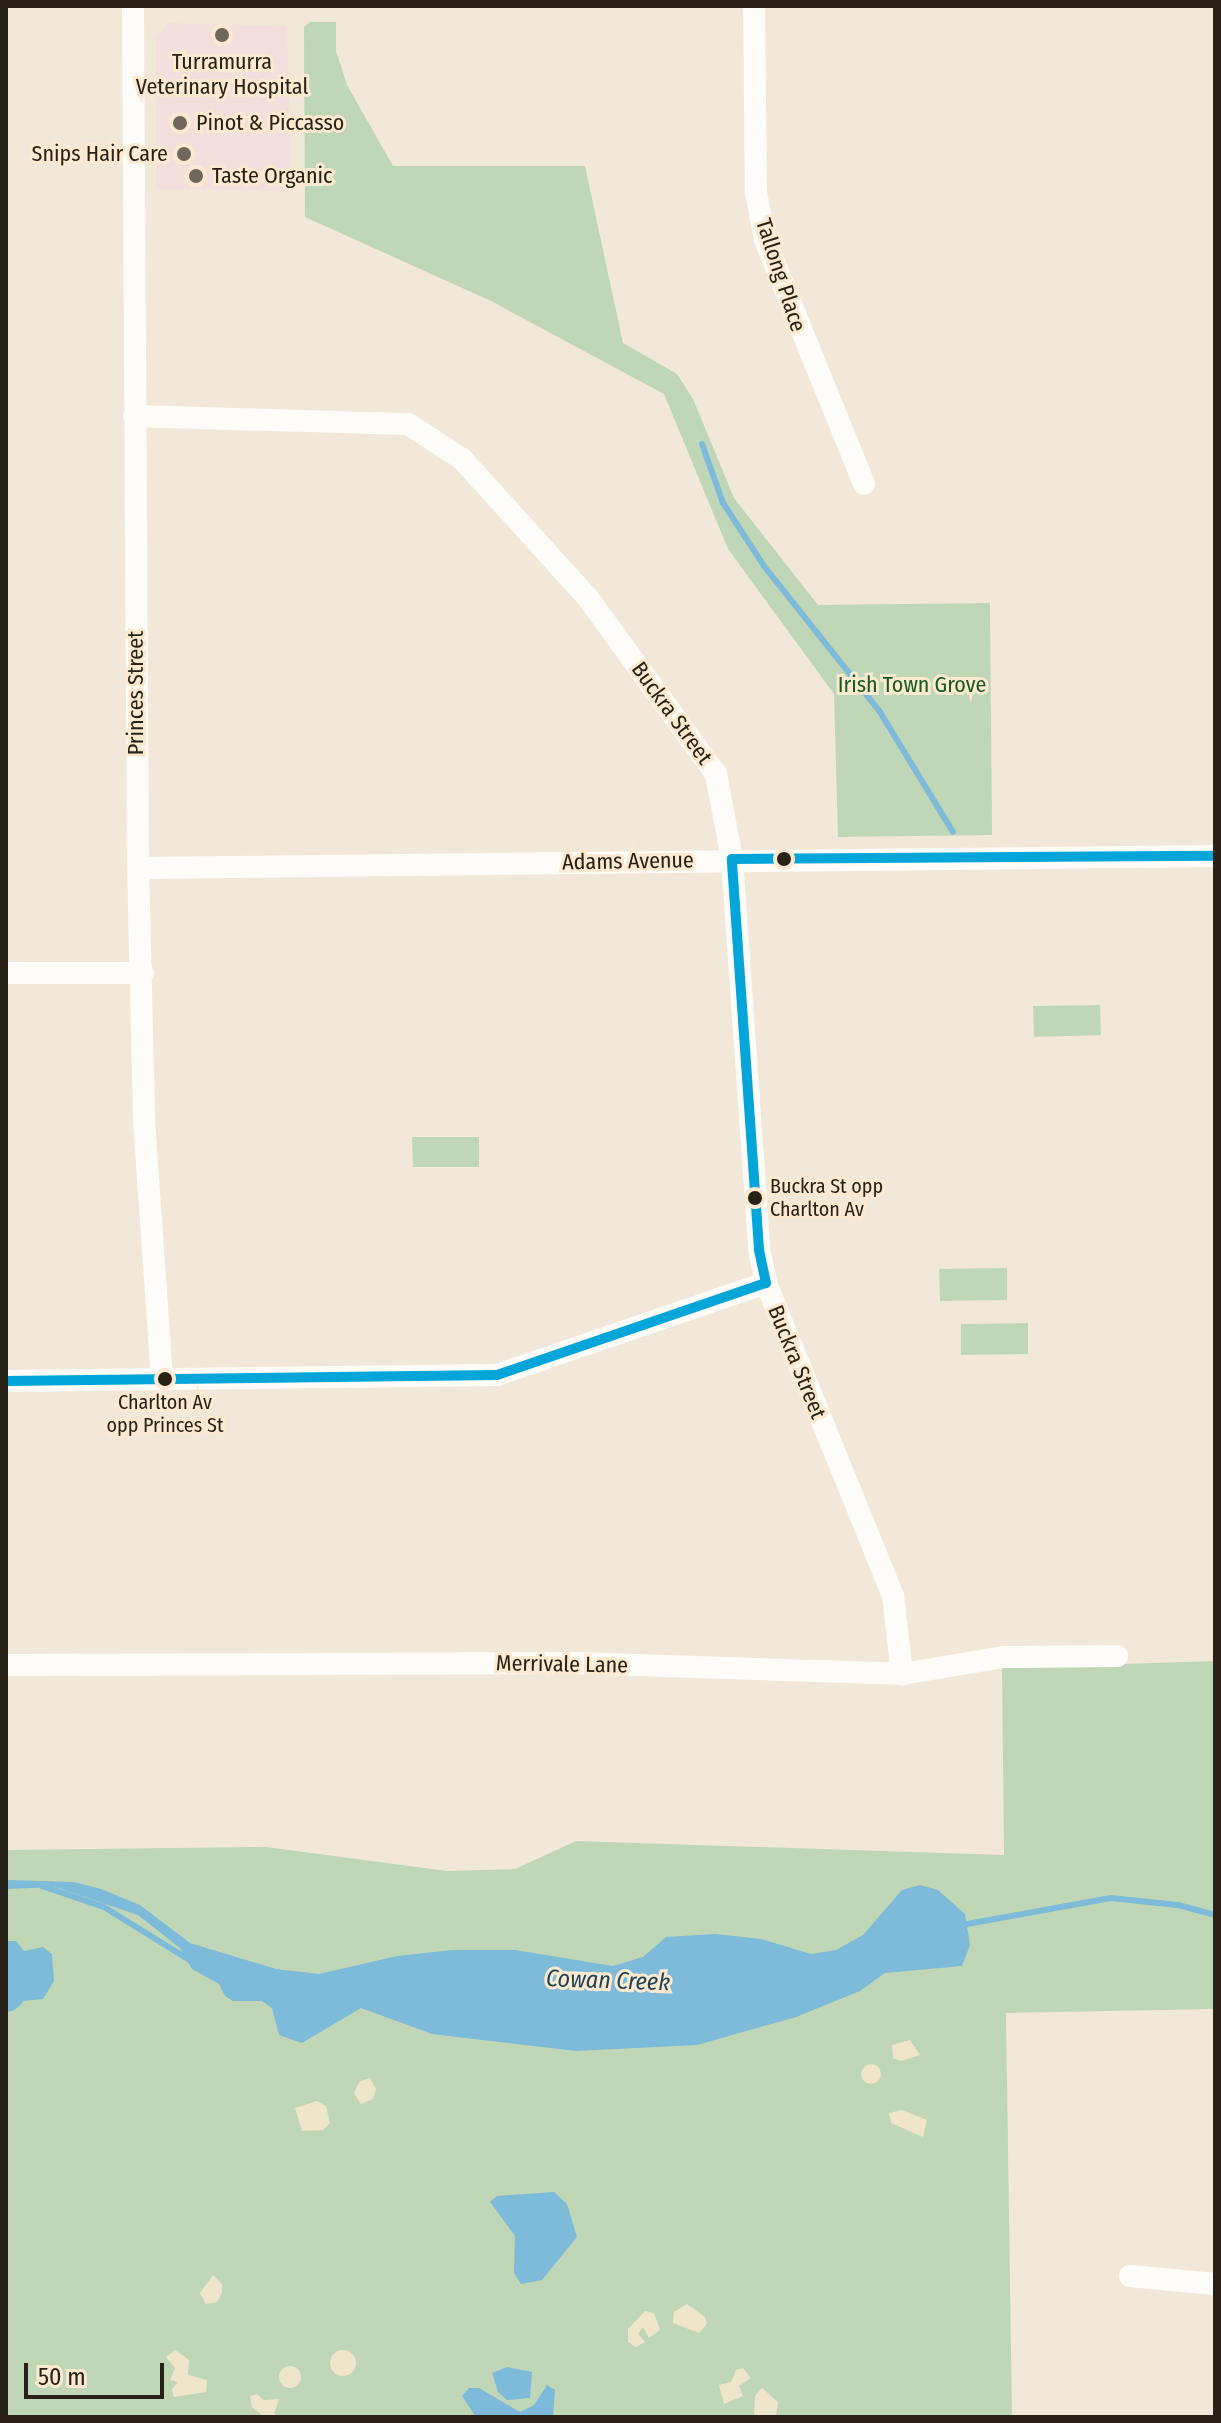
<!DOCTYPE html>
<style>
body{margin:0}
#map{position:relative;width:1221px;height:2423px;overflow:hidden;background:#f2e8da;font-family:"Fira Sans Condensed",sans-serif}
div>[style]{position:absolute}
.commercial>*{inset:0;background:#f3e0de}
.green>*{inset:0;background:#bfd7b6}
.sand>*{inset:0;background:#efe5ca}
.round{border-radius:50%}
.water>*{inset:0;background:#7ebad9}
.stream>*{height:6px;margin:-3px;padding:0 3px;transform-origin:3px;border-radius:3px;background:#7ebad9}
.river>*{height:34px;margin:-17px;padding:0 17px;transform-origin:17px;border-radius:17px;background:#7ebad9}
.minor>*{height:22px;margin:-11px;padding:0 11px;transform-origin:11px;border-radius:11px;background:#fdfcf9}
.bus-1>*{height:10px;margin:-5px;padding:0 5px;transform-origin:5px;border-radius:5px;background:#04a6d9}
.dots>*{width:22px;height:22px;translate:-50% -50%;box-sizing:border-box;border:4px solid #fce9cf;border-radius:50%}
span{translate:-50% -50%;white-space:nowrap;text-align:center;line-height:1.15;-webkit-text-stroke:6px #fce9cf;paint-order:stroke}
.bus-label{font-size:20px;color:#272117}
.left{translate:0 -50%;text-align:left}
.poi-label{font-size:22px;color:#272117}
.right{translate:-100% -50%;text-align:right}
.street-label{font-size:22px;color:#272117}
.park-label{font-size:22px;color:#125c22}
.water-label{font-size:24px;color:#1d4459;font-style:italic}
.frame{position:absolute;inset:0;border:8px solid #272117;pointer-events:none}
.scale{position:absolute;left:24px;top:2363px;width:140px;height:36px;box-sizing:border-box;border:4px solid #272117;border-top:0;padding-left:10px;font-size:24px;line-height:28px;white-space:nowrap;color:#272117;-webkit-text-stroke:6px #fce9cf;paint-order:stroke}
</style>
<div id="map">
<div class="commercial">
<div style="clip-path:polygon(169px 23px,287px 26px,291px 180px,285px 191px,156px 189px,156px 38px)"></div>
</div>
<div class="green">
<div style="clip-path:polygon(310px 22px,336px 22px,336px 51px,347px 85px,393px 166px,585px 166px,623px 343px,677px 374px,693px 399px,734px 498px,818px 605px,990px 603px,992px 835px,838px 837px,834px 694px,728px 549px,664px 394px,491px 301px,305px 217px,304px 27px)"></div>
<div style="clip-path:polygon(1100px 1005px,1101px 1035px,1034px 1037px,1033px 1006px)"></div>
<div style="clip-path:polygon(412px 1137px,479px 1137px,479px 1167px,413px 1167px)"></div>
<div style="clip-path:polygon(1007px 1268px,1007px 1300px,940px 1301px,939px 1269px)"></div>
<div style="clip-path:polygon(1028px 1323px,1028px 1354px,961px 1355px,961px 1324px)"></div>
<div style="clip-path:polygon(1215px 1661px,1215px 2009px,1006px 2013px,1012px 2417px,6px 2417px,6px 1850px,266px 1847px,447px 1871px,515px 1869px,576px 1841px,1004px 1855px,1002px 1668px)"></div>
</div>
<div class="sand">
<div style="clip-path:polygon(910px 2040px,920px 2055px,901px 2061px,893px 2058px,892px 2045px)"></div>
<div class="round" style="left:861px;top:2064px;width:20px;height:20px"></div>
<div style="clip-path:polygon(370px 2078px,376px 2089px,373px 2099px,361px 2104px,354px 2093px,360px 2081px)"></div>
<div style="clip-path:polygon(317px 2101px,326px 2106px,330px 2123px,323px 2130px,302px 2131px,295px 2108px)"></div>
<div style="clip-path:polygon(902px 2110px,927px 2120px,923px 2137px,891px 2123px,889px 2113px)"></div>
<div style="clip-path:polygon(213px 2275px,222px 2284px,222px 2293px,217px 2302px,206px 2304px,200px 2293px)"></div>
<div style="clip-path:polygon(687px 2304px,705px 2317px,707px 2324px,699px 2333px,673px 2323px,674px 2312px)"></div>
<div style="clip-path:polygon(645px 2311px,654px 2313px,660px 2330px,649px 2338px,643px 2327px,638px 2334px,645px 2342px,636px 2347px,628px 2342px,628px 2329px)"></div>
<div class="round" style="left:330px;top:2350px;width:26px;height:26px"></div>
<div style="clip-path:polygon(175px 2350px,189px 2360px,188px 2375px,207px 2380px,206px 2392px,174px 2397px,172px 2389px,178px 2382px,170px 2380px,175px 2368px,166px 2357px)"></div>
<div class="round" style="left:279px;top:2366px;width:22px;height:22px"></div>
<div style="clip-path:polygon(743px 2368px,751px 2378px,739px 2386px,743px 2396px,724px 2404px,719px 2385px,731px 2382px,736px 2370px)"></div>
<div style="clip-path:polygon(762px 2388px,778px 2402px,776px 2417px,754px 2415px,755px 2396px)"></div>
<div style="clip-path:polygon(257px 2394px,264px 2400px,279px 2399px,274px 2414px,280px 2417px,264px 2417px,252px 2407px,250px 2396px)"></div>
</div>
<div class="water">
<div style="clip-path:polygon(6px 1880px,73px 1882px,101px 1889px,140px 1905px,190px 1943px,276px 1969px,319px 1974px,397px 1956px,453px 1950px,515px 1950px,613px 1966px,643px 1957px,666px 1937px,715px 1934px,761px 1939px,811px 1954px,836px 1950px,863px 1935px,902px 1890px,920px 1885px,938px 1890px,965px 1914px,970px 1945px,962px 1966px,885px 1973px,860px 1991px,796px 2017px,697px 2045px,576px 2051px,432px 2034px,361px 2008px,302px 2043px,279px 2035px,272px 2008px,262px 2001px,233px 2001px,225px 1996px,219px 1984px,192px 1969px,180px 1948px,138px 1915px,55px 1887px,6px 1889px)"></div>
<div style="clip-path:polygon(6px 1941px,16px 1941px,24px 1951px,43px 1947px,52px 1954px,54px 1981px,43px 1999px,23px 2001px,8px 1989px)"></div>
<div style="clip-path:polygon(554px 2192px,567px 2204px,577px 2237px,542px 2280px,521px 2284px,514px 2273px,515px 2236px,490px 2202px,497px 2196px)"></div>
<div style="clip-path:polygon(507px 2367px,532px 2372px,530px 2398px,507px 2400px,498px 2392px,492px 2373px)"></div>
<div style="clip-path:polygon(547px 2385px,555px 2390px,553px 2417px,476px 2417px,462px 2396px,469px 2388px,479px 2388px,520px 2412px,534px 2405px)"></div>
</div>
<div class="stream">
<div style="left:702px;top:444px;width:63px;rotate:70.4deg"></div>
<div style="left:723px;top:503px;width:75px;rotate:56.9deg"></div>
<div style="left:764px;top:566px;width:186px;rotate:51.5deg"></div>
<div style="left:880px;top:712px;width:140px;rotate:58.7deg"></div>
<div style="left:42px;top:1886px;width:65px;rotate:18.7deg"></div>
<div style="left:104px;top:1907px;width:102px;rotate:31.8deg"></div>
<div style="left:962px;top:1925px;width:151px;rotate:-10.3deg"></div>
<div style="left:1111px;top:1898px;width:67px;rotate:6deg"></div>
<div style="left:1178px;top:1905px;width:38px;rotate:15deg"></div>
</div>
<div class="river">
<div style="left:6px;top:1995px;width:6px;rotate:-45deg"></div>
</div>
<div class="minor">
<div style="left:133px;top:6px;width:862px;rotate:89.67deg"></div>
<div style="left:138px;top:868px;width:253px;rotate:88.6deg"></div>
<div style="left:144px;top:1121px;width:259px;rotate:86deg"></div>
<div style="left:754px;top:6px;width:186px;rotate:89.4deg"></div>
<div style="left:756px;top:192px;width:49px;rotate:79.4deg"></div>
<div style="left:765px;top:240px;width:263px;rotate:67.9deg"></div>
<div style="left:134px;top:416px;width:274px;rotate:1.7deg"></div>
<div style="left:408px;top:424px;width:64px;rotate:32.9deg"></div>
<div style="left:462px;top:459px;width:188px;rotate:47.8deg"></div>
<div style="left:588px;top:598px;width:218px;rotate:54deg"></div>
<div style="left:716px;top:774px;width:86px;rotate:79.3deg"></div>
<div style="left:732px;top:859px;width:391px;rotate:86deg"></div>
<div style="left:759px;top:1249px;width:35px;rotate:78deg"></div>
<div style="left:766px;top:1283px;width:337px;rotate:67.9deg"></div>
<div style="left:893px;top:1595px;width:80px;rotate:83.5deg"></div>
<div style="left:138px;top:868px;width:1077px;rotate:-0.64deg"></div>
<div style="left:6px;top:973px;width:137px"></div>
<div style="left:6px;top:1381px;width:491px;rotate:-0.7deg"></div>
<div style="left:497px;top:1375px;width:284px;rotate:-18.9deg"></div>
<div style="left:6px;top:1665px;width:570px;rotate:-0.2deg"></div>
<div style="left:576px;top:1663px;width:326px;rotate:1.9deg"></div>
<div style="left:902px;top:1674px;width:103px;rotate:-9.5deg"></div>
<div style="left:1004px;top:1657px;width:113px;rotate:-0.5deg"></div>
<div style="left:1130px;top:2276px;width:85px;rotate:5.4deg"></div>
</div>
<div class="bus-1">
<div style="left:6px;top:1381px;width:491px;rotate:-0.7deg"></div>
<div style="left:497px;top:1375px;width:284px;rotate:-18.9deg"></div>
<div style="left:766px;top:1283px;width:35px;rotate:-102deg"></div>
<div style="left:759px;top:1249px;width:391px;rotate:-94deg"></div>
<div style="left:732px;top:859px;width:483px;rotate:-0.4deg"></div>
</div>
<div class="dots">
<div style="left:222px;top:35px;background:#6e675b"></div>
<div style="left:180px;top:123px;background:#6e675b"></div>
<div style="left:184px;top:154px;background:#6e675b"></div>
<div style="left:196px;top:176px;background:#6e675b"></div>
<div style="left:784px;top:859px;background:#272117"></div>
<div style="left:755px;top:1198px;background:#272117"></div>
<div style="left:165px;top:1379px;background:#272117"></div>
</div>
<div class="bus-label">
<span class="left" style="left:770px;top:1198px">Buckra St opp<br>Charlton Av</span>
<span style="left:165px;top:1414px">Charlton Av<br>opp Princes St</span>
</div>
<div class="poi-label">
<span style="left:222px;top:74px">Turramurra<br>Veterinary Hospital</span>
<span class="left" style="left:196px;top:123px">Pinot &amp; Piccasso</span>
<span class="right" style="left:168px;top:154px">Snips Hair Care</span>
<span class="left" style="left:212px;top:176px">Taste Organic</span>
</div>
<div class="street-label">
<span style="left:781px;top:275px;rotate:72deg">Tallong Place</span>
<span style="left:136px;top:693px;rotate:-90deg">Princes Street</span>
<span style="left:672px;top:713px;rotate:54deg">Buckra Street</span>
<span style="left:628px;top:861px;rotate:-1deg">Adams Avenue</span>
<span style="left:797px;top:1362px;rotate:68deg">Buckra Street</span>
<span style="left:562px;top:1664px;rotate:1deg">Merrivale Lane</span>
</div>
<div class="park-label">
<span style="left:912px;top:685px">Irish Town Grove</span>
</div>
<div class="water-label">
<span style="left:608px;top:1981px;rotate:2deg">Cowan Creek</span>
</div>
<div class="frame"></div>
<div class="scale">50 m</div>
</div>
